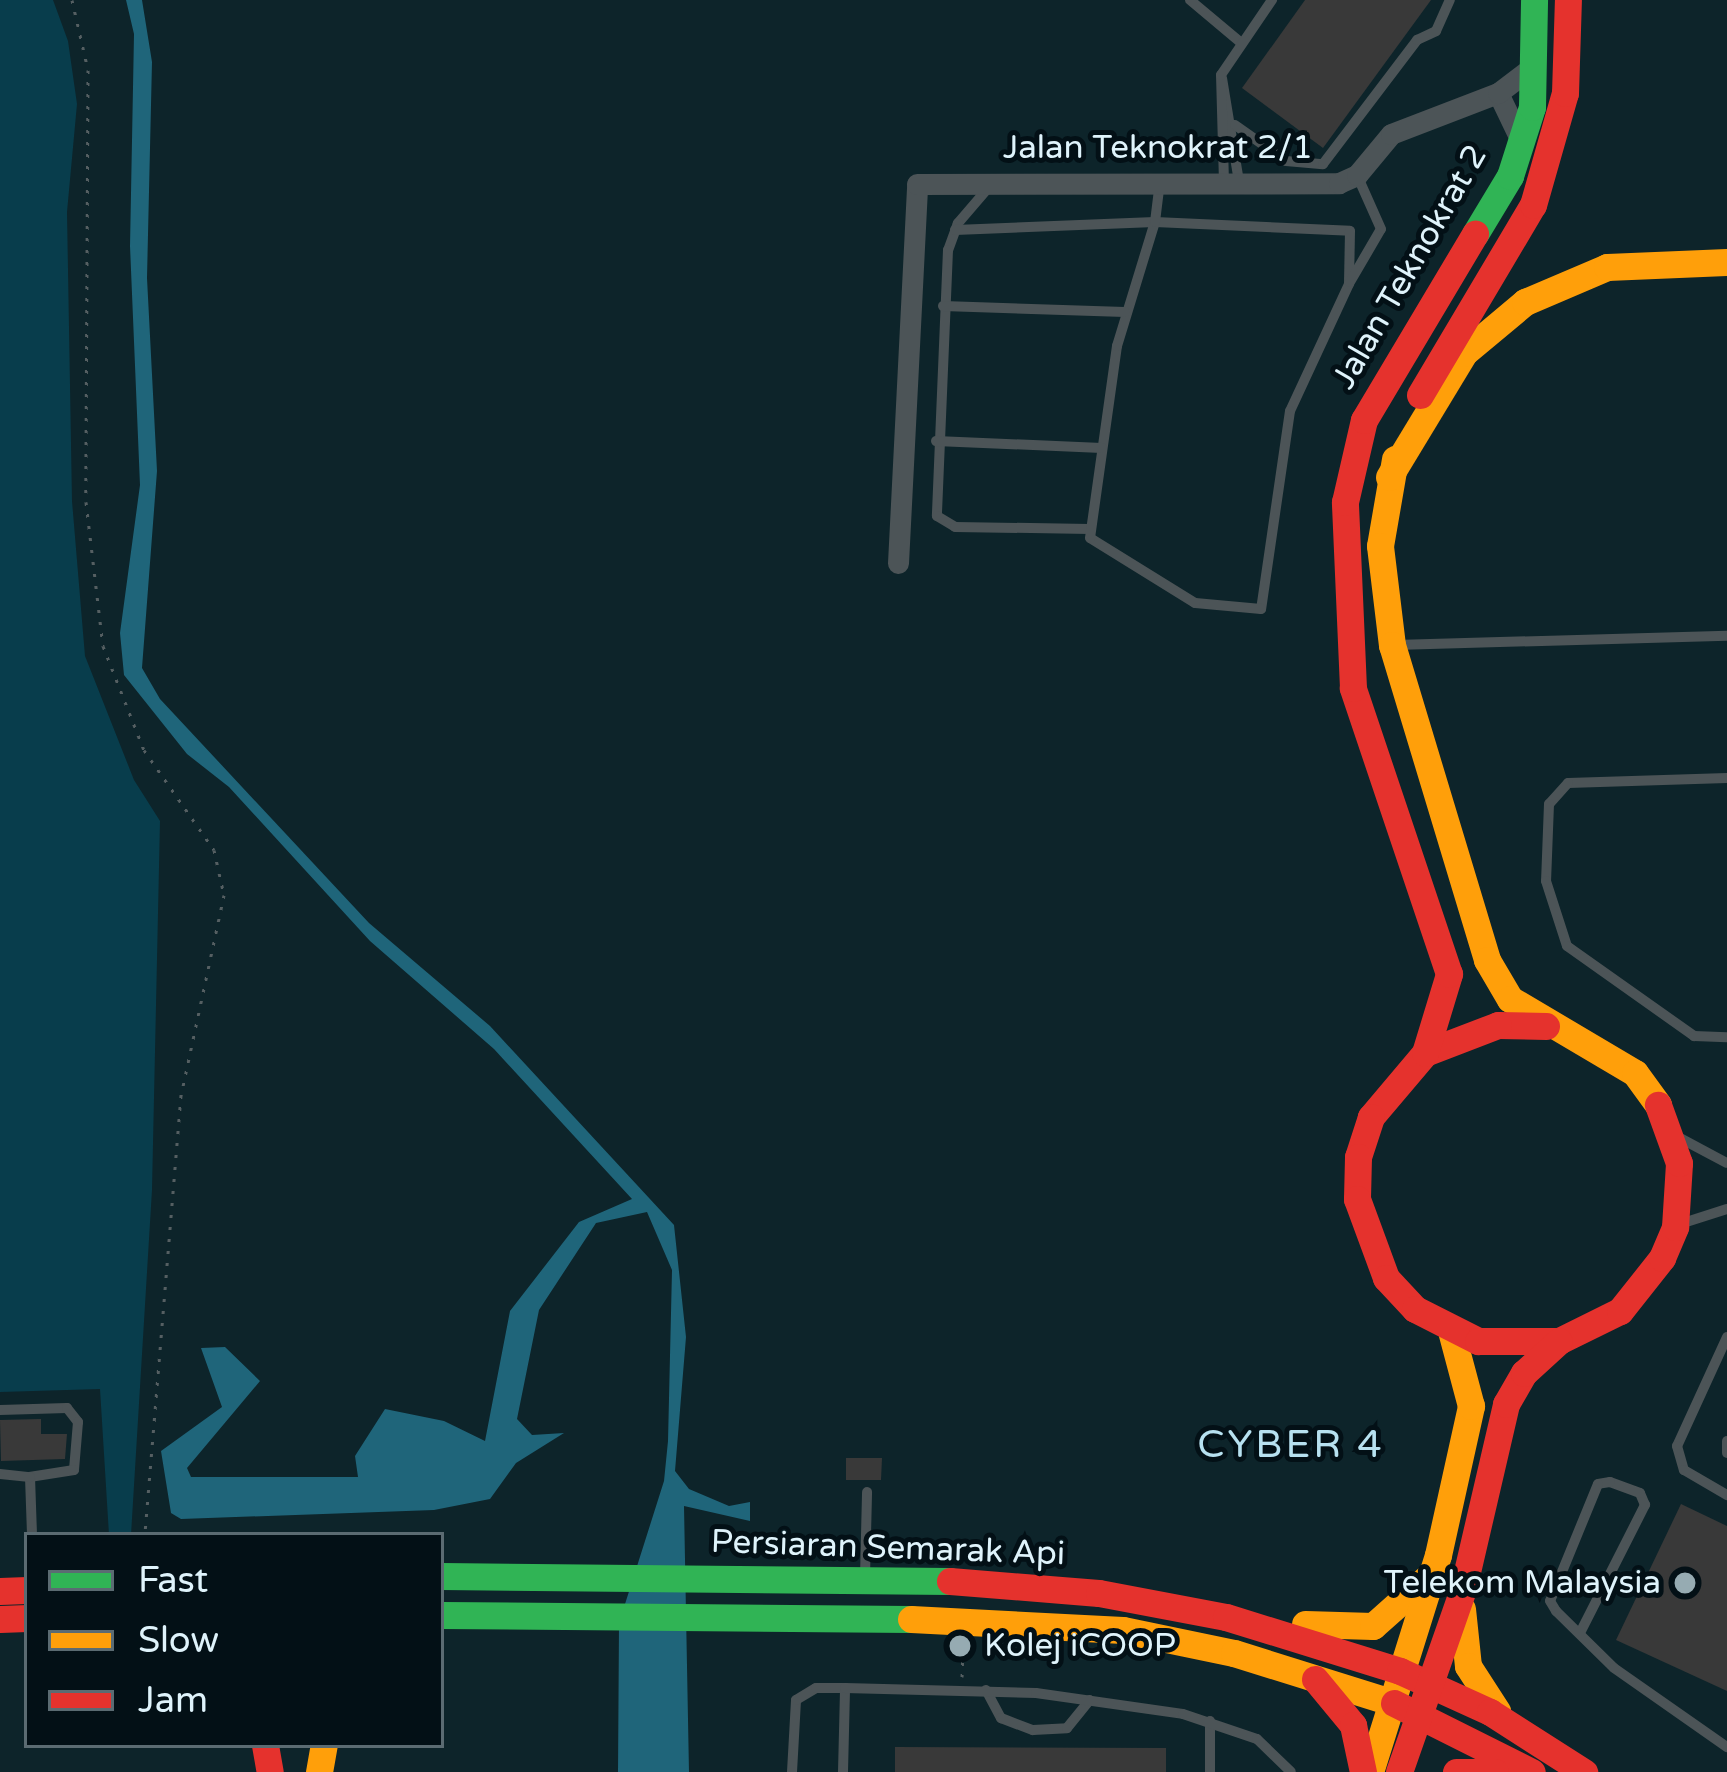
<!DOCTYPE html>
<style>
body{margin:0}
#map{position:relative;width:1727px;height:1772px;overflow:hidden;background:#0d242a;font-family:"Varela Round",sans-serif}
div>[style]{position:absolute}
.green>*{inset:0;background:#083d4c}
.water>*{inset:0;background:#1f657a}
.building>*{inset:0;background:#393939}
.path>*{height:3px;margin-top:-1.5px;transform-origin:0;background:repeating-linear-gradient(90deg,#555f62 0 3px,transparent 0 12px)}
.lane>*{height:10px;margin:-5px;padding:0 5px;transform-origin:5px;border-radius:5px;background:#4c5457}
.street>*{height:21px;margin:-10.5px;padding:0 10.5px;transform-origin:10.5px;border-radius:10.5px;background:#4c5457}
.fast>*{height:27px;margin:-13.5px;padding:0 13.5px;transform-origin:13.5px;border-radius:13.5px;background:#30b455}
.slow>*{height:27px;margin:-13.5px;padding:0 13.5px;transform-origin:13.5px;border-radius:13.5px;background:#ff9f0a}
.jam>*{height:27px;margin:-13.5px;padding:0 13.5px;transform-origin:13.5px;border-radius:13.5px;background:#e5322d}
.dots>*{width:33px;height:33px;translate:-50% -50%;box-sizing:border-box;border:6px solid #031016;border-radius:50%}
span{translate:-50% -50%;white-space:nowrap;text-align:center;line-height:1.15;-webkit-text-stroke:10px #031016;paint-order:stroke}
.street-label{font-size:33px;color:#dff3fb}
.poi-label{font-size:33px;color:#dff3fb}
.right{translate:-100% -50%;text-align:right}
.left{translate:0 -50%;text-align:left}
.quarter-label{font-size:39px;color:#b7e1f0;letter-spacing:3px}
.legend{position:absolute;left:24px;top:1532px;width:420px;height:216px;box-sizing:border-box;background:#031016;border:3px solid #5b6b72;margin:0;padding:15px 21px;list-style:none;font-size:36px;color:#dff3fb}
.legend li{display:flex;align-items:center;gap:24px;height:60px}
.legend b{width:60px;border:3px solid #5b6b72}
</style>
<div id="map">
<div class="green">
<div style="clip-path:polygon(0 0,53px 0,68px 41px,77px 104px,67px 212px,72px 501px,85px 656px,134px 780px,160px 821px,152px 1190px,131px 1535px,109px 1535px,100px 1389px,0 1392px)"></div>
</div>
<div class="water">
<div style="clip-path:polygon(126px 0,142px 0,152px 62px,147px 278px,157px 471px,142px 668px,160px 699px,369px 923px,490px 1026px,674px 1225px,686px 1337px,675px 1471px,689px 1489px,729px 1506px,750px 1502px,750px 1521px,684px 1506px,689px 1772px,618px 1772px,619px 1623px,664px 1481px,668px 1441px,672px 1270px,647px 1212px,596px 1223px,539px 1310px,517px 1419px,532px 1435px,564px 1433px,516px 1463px,490px 1499px,434px 1510px,181px 1519px,171px 1513px,161px 1451px,222px 1407px,201px 1348px,225px 1347px,260px 1381px,187px 1468px,191px 1477px,358px 1477px,355px 1456px,385px 1409px,444px 1421px,485px 1441px,510px 1311px,579px 1222px,632px 1199px,494px 1049px,370px 941px,229px 787px,187px 754px,124px 675px,120px 633px,140px 485px,130px 246px,134px 34px)"></div>
</div>
<div class="building">
<div style="clip-path:polygon(1305px 0,1431px 0,1323px 148px,1242px 88px)"></div>
<div style="clip-path:polygon(41px 1419px,41px 1434px,67px 1434px,65px 1459px,1px 1461px,0 1420px)"></div>
<div style="clip-path:polygon(846px 1458px,882px 1458px,881px 1480px,846px 1480px)"></div>
<div style="clip-path:polygon(1681px 1504px,1727px 1526px,1727px 1691px,1616px 1640px)"></div>
<div style="clip-path:polygon(895px 1747px,1166px 1748px,1166px 1772px,895px 1772px)"></div>
</div>
<div class="path">
<div style="left:72px;top:0;width:72px;rotate:77.1deg"></div>
<div style="left:88px;top:70px;width:432px;rotate:90.3deg"></div>
<div style="left:86px;top:502px;width:145px;rotate:83.3deg"></div>
<div style="left:103px;top:646px;width:112px;rotate:68.5deg"></div>
<div style="left:144px;top:750px;width:122px;rotate:55deg"></div>
<div style="left:214px;top:850px;width:46px;rotate:77.5deg"></div>
<div style="left:224px;top:895px;width:205px;rotate:102.1deg"></div>
<div style="left:181px;top:1095px;width:441px;rotate:94.7deg"></div>
<div style="left:1487px;top:1575px;width:13px;rotate:18deg"></div>
<div style="left:962px;top:1677px;width:32px;rotate:-88deg"></div>
</div>
<div class="lane">
<div style="left:1190px;top:0;width:64px;rotate:39.9deg"></div>
<div style="left:1222px;top:78px;width:105px;rotate:80.7deg"></div>
<div style="left:1235px;top:125px;width:62px;rotate:35.2deg"></div>
<div style="left:1286px;top:161px;width:37px;rotate:5deg"></div>
<div style="left:1323px;top:164px;width:156px;rotate:-52.8deg"></div>
<div style="left:1417px;top:40px;width:21px;rotate:-25deg"></div>
<div style="left:1436px;top:31px;width:34px;rotate:-66deg"></div>
<div style="left:1224px;top:182px;width:107px;rotate:-91.6deg"></div>
<div style="left:1221px;top:75px;width:91px;rotate:-55.8deg"></div>
<div style="left:989px;top:187px;width:48px;rotate:130.7deg"></div>
<div style="left:958px;top:223px;width:29px;rotate:110deg"></div>
<div style="left:948px;top:250px;width:266px;rotate:92.4deg"></div>
<div style="left:937px;top:516px;width:21px;rotate:31deg"></div>
<div style="left:955px;top:527px;width:135px;rotate:0.8deg"></div>
<div style="left:955px;top:230px;width:200px;rotate:-2.3deg"></div>
<div style="left:1155px;top:222px;width:195px;rotate:2.6deg"></div>
<div style="left:1350px;top:231px;width:53px;rotate:91.1deg"></div>
<div style="left:1349px;top:284px;width:140px;rotate:114.9deg"></div>
<div style="left:1290px;top:411px;width:200px;rotate:98.3deg"></div>
<div style="left:1261px;top:609px;width:66px;rotate:-174.8deg"></div>
<div style="left:1195px;top:603px;width:123px;rotate:-148.2deg"></div>
<div style="left:1090px;top:538px;width:194px;rotate:-82deg"></div>
<div style="left:1117px;top:346px;width:130px;rotate:-73deg"></div>
<div style="left:1155px;top:222px;width:39px;rotate:-83deg"></div>
<div style="left:1350px;top:282px;width:61px;rotate:-59.7deg"></div>
<div style="left:1381px;top:229px;width:59px;rotate:-114deg"></div>
<div style="left:943px;top:306px;width:182px;rotate:1.9deg"></div>
<div style="left:936px;top:441px;width:166px;rotate:2.4deg"></div>
<div style="left:1395px;top:645px;width:332px;rotate:-1.6deg"></div>
<div style="left:1727px;top:778px;width:159px;rotate:178.2deg"></div>
<div style="left:1568px;top:783px;width:28px;rotate:132deg"></div>
<div style="left:1549px;top:804px;width:77px;rotate:92.2deg"></div>
<div style="left:1546px;top:881px;width:68px;rotate:72.1deg"></div>
<div style="left:1567px;top:946px;width:156px;rotate:35.3deg"></div>
<div style="left:1694px;top:1036px;width:33px;rotate:2deg"></div>
<div style="left:1678px;top:1137px;width:55px;rotate:28deg"></div>
<div style="left:1680px;top:1224px;width:49px;rotate:-17.7deg"></div>
<div style="left:1727px;top:1337px;width:120px;rotate:114.6deg"></div>
<div style="left:1677px;top:1446px;width:25px;rotate:74deg"></div>
<div style="left:1684px;top:1470px;width:50px;rotate:30.2deg"></div>
<div style="left:0;top:1410px;width:67px;rotate:-1.7deg"></div>
<div style="left:67px;top:1408px;width:18px;rotate:52deg"></div>
<div style="left:78px;top:1422px;width:48px;rotate:94.8deg"></div>
<div style="left:74px;top:1470px;width:45px;rotate:171deg"></div>
<div style="left:30px;top:1477px;width:58px;rotate:88deg"></div>
<div style="left:1727px;top:1441px;width:12px;rotate:90deg"></div>
<div style="left:0;top:1474px;width:30px;rotate:6deg"></div>
<div style="left:865px;top:1576px;width:84px;rotate:-88.6deg"></div>
<div style="left:1580px;top:1633px;width:144px;rotate:-63.1deg"></div>
<div style="left:1645px;top:1505px;width:13px;rotate:-113deg"></div>
<div style="left:1640px;top:1493px;width:32px;rotate:-160deg"></div>
<div style="left:1610px;top:1482px;width:12px;rotate:171deg"></div>
<div style="left:1598px;top:1484px;width:126px;rotate:112.3deg"></div>
<div style="left:1550px;top:1601px;width:12px;rotate:59deg"></div>
<div style="left:1556px;top:1611px;width:81px;rotate:44.5deg"></div>
<div style="left:1614px;top:1668px;width:138px;rotate:35deg"></div>
<div style="left:986px;top:1690px;width:32px;rotate:62deg"></div>
<div style="left:1001px;top:1718px;width:34px;rotate:21deg"></div>
<div style="left:1033px;top:1730px;width:34px;rotate:-3deg"></div>
<div style="left:1067px;top:1728px;width:36px;rotate:-51deg"></div>
<div style="left:1210px;top:1721px;width:51px;rotate:90deg"></div>
<div style="left:792px;top:1772px;width:72px;rotate:-86.8deg"></div>
<div style="left:796px;top:1700px;width:23px;rotate:-31deg"></div>
<div style="left:816px;top:1688px;width:29px"></div>
<div style="left:843px;top:1772px;width:84px;rotate:-88.6deg"></div>
<div style="left:845px;top:1688px;width:191px;rotate:1.5deg"></div>
<div style="left:1036px;top:1693px;width:148px;rotate:8.1deg"></div>
<div style="left:1183px;top:1714px;width:78px;rotate:18.7deg"></div>
<div style="left:1257px;top:1739px;width:47px;rotate:44.1deg"></div>
</div>
<div class="street">
<div style="left:1498px;top:93px;width:53px;rotate:64.4deg"></div>
<div style="left:898px;top:563px;width:379px;rotate:-87.1deg"></div>
<div style="left:917px;top:184px;width:422px;rotate:-0.1deg"></div>
<div style="left:1339px;top:183px;width:20px;rotate:-24deg"></div>
<div style="left:1357px;top:175px;width:53px;rotate:-50.3deg"></div>
<div style="left:1391px;top:134px;width:115px;rotate:-21deg"></div>
<div style="left:1498px;top:93px;width:46px;rotate:-37.1deg"></div>
</div>
<div class="fast">
<div style="left:1475px;top:234px;width:68px;rotate:-58.9deg"></div>
<div style="left:1510px;top:176px;width:72px;rotate:-72.3deg"></div>
<div style="left:1532px;top:107px;width:107px;rotate:-88.9deg"></div>
<div style="left:441px;top:1576px;width:509px;rotate:0.56deg"></div>
<div style="left:441px;top:1615px;width:470px;rotate:0.5deg"></div>
</div>
<div class="slow">
<div style="left:1395px;top:459px;width:88px;rotate:99.8deg"></div>
<div style="left:1380px;top:546px;width:100px;rotate:83.1deg"></div>
<div style="left:1392px;top:645px;width:329px;rotate:73.2deg"></div>
<div style="left:1487px;top:960px;width:45px;rotate:59.5deg"></div>
<div style="left:1510px;top:999px;width:145px;rotate:30.6deg"></div>
<div style="left:1635px;top:1073px;width:39px;rotate:54deg"></div>
<div style="left:1389px;top:477px;width:145px;rotate:-58.8deg"></div>
<div style="left:1464px;top:353px;width:80px;rotate:-39.9deg"></div>
<div style="left:1525px;top:302px;width:89px;rotate:-23.1deg"></div>
<div style="left:1607px;top:267px;width:120px;rotate:-2.4deg"></div>
<div style="left:1462px;top:1609px;width:57px;rotate:84deg"></div>
<div style="left:1468px;top:1666px;width:54px;rotate:57.2deg"></div>
<div style="left:911px;top:1619px;width:212px;rotate:3deg"></div>
<div style="left:1123px;top:1630px;width:113px;rotate:11.7deg"></div>
<div style="left:1234px;top:1653px;width:168px;rotate:17.4deg"></div>
<div style="left:1305px;top:1624px;width:68px;rotate:1.7deg"></div>
<div style="left:1373px;top:1626px;width:72px;rotate:-41.6deg"></div>
<div style="left:319px;top:1772px;width:27px;rotate:-80deg"></div>
<div style="left:1370px;top:1772px;width:227px;rotate:-72.6deg"></div>
<div style="left:1438px;top:1555px;width:153px;rotate:-77.5deg"></div>
<div style="left:1471px;top:1406px;width:78px;rotate:-104.9deg"></div>
</div>
<div class="jam">
<div style="left:1420px;top:395px;width:221px;rotate:-59.3deg"></div>
<div style="left:1533px;top:205px;width:116px;rotate:-74.1deg"></div>
<div style="left:1565px;top:93px;width:93px;rotate:-88.2deg"></div>
<div style="left:1546px;top:1026px;width:48px;rotate:-178.8deg"></div>
<div style="left:1498px;top:1025px;width:78px;rotate:159deg"></div>
<div style="left:1425px;top:1053px;width:84px;rotate:130.2deg"></div>
<div style="left:1371px;top:1117px;width:42px;rotate:108deg"></div>
<div style="left:1358px;top:1157px;width:42px;rotate:91.4deg"></div>
<div style="left:1357px;top:1199px;width:84px;rotate:69.8deg"></div>
<div style="left:1386px;top:1278px;width:42px;rotate:46.9deg"></div>
<div style="left:1415px;top:1309px;width:71px;rotate:26.9deg"></div>
<div style="left:1478px;top:1341px;width:81px"></div>
<div style="left:1559px;top:1341px;width:68px;rotate:-26.2deg"></div>
<div style="left:1620px;top:1311px;width:68px;rotate:-51.6deg"></div>
<div style="left:1662px;top:1258px;width:34px;rotate:-67deg"></div>
<div style="left:1675px;top:1227px;width:64px;rotate:-86.4deg"></div>
<div style="left:1679px;top:1163px;width:62px;rotate:-109.9deg"></div>
<div style="left:1425px;top:1053px;width:83px;rotate:-73.1deg"></div>
<div style="left:1449px;top:974px;width:302px;rotate:-108.6deg"></div>
<div style="left:1353px;top:688px;width:186px;rotate:-92.5deg"></div>
<div style="left:1345px;top:502px;width:84px;rotate:-77deg"></div>
<div style="left:1364px;top:420px;width:217px;rotate:-59.2deg"></div>
<div style="left:950px;top:1581px;width:149px;rotate:4.6deg"></div>
<div style="left:1099px;top:1593px;width:129px;rotate:10.7deg"></div>
<div style="left:1226px;top:1617px;width:182px;rotate:17.2deg"></div>
<div style="left:1400px;top:1671px;width:99px;rotate:24.5deg"></div>
<div style="left:1490px;top:1712px;width:112px;rotate:32.6deg"></div>
<div style="left:0;top:1591px;width:27px;rotate:-2deg"></div>
<div style="left:0;top:1619px;width:27px;rotate:-2deg"></div>
<div style="left:1315px;top:1679px;width:60px;rotate:50.4deg"></div>
<div style="left:1353px;top:1725px;width:48px;rotate:78deg"></div>
<div style="left:1394px;top:1703px;width:154px;rotate:26.6deg"></div>
<div style="left:265px;top:1745px;width:27px;rotate:80deg"></div>
<div style="left:1399px;top:1772px;width:194px;rotate:-70.7deg"></div>
<div style="left:1463px;top:1589px;width:190px;rotate:-76.9deg"></div>
<div style="left:1506px;top:1404px;width:36px;rotate:-60deg"></div>
<div style="left:1524px;top:1373px;width:47px;rotate:-42.4deg"></div>
<div style="left:1456px;top:1772px;width:39px"></div>
</div>
<div class="dots">
<div style="left:1685px;top:1583px;background:#96abb2"></div>
<div style="left:960px;top:1646px;background:#96abb2"></div>
</div>
<div class="street-label">
<span style="left:1158px;top:148px">Jalan Teknokrat 2/1</span>
<span style="left:1410px;top:267px;rotate:-60deg">Jalan Teknokrat 2</span>
<span style="left:888px;top:1548px;rotate:2deg">Persiaran Semarak Api</span>
</div>
<div class="poi-label">
<span class="right" style="left:1661px;top:1583px">Telekom Malaysia</span>
<span class="left" style="left:984px;top:1646px">Kolej iCOOP</span>
</div>
<div class="quarter-label">
<span style="left:1291px;top:1445px">CYBER 4</span>
</div>
<ul class="legend">
<li><b style="height:15px;background:#30b455"></b>Fast</li>
<li><b style="height:15px;background:#ff9f0a"></b>Slow</li>
<li><b style="height:15px;background:#e5322d"></b>Jam</li>
</ul>
</div>
